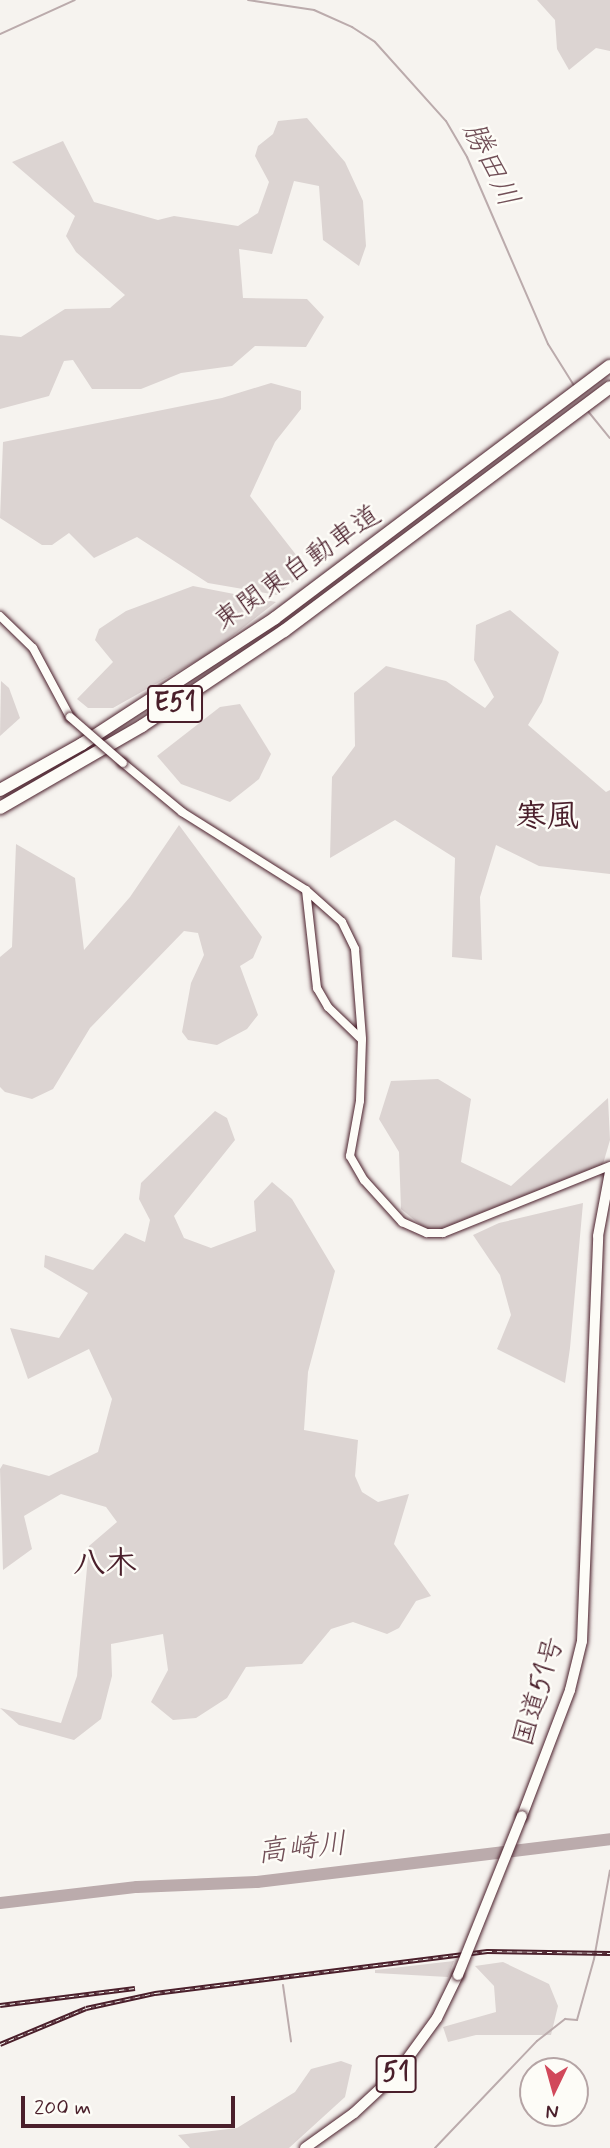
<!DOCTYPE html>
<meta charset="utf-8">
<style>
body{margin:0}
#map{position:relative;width:610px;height:2148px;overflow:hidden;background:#f6f3ef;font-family:Mynerve,"Klee One",sans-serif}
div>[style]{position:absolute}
.green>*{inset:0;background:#dcd4d2}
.stream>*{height:2px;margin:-1px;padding:0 1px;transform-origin:1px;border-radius:1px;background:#bbabac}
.river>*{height:12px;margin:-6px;padding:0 6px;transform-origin:6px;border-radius:6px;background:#bbabac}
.roads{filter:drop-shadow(0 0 2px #4a1f2b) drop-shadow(0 0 2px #4a1f2b)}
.tertiary>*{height:8px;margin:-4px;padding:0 4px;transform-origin:4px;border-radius:4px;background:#fdfcf7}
.trunk>*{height:10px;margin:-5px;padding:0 5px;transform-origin:5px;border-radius:5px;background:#fdfcf7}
.motorway>*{height:12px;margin:-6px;padding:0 6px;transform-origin:6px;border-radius:6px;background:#fdfcf7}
.rail>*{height:4.5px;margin-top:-2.25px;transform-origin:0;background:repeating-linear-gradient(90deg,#fdfcf7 0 5px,#4a1f2b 0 10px);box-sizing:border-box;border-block:2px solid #4a1f2b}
.bridges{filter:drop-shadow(0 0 2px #4a1f2b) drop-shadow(0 0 2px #4a1f2b)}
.tertiary-bridge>*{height:8px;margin:-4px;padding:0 4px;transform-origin:4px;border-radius:4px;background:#fdfcf7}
.trunk-bridge>*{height:10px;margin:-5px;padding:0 5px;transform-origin:5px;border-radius:5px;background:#fdfcf7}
span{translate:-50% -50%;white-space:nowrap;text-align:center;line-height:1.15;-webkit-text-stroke:5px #fdfcf7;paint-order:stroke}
.shield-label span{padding:2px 5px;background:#fdfcf7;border:2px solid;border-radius:5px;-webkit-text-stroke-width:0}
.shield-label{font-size:26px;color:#4a1f2b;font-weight:700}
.street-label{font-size:28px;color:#4a1f2b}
.water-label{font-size:30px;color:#725058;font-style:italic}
.quarter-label{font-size:32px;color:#4a1f2b;font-weight:700}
.north{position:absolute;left:519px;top:2057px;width:70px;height:70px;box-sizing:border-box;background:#fdfcf7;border:2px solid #b5a4a5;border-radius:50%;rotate:185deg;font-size:19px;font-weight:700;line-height:28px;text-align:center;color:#4a1f2b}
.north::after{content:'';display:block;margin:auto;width:24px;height:32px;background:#d1495b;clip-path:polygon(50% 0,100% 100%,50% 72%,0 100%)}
.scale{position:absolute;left:21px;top:2096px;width:214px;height:32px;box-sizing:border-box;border:4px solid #4a1f2b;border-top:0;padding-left:9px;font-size:21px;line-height:24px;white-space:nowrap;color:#4a1f2b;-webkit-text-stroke:5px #fdfcf7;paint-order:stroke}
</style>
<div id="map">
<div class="green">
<div style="clip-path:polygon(537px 0,610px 0,610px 51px,596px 48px,569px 70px,557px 49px,555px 20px)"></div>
<div style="clip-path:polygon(307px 118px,345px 162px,363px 201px,366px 246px,359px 266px,323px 240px,319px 186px,294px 181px,272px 254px,239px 249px,243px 298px,307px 299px,324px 317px,306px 347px,255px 346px,232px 366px,181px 373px,141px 389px,92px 389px,73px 360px,64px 361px,49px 396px,0 409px,0 335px,21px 337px,65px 309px,110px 308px,125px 295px,76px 252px,66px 236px,75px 216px,12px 162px,63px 141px,94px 202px,158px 220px,174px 216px,238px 226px,258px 213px,269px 182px,255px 156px,258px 146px,273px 134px,278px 121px)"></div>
<div style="clip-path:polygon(271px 383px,301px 391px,301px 409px,275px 442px,250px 496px,308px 570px,277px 595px,208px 583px,137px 537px,94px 558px,69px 533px,52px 545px,42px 545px,0 518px,3px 442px,222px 398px)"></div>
<div style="clip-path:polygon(193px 586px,276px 602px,209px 654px,113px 708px,88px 708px,77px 699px,113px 662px,95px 640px,99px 629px,126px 611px)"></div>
<div style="clip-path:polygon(510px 610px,559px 652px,542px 702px,528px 725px,606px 792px,610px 790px,610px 874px,539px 866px,496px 845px,480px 897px,482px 960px,452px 957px,455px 858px,395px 820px,330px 858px,332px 777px,355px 746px,354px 693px,386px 666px,446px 681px,485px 708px,494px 697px,474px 660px,476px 625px)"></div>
<div style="clip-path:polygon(1px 681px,9px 688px,20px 718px,0 736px)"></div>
<div style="clip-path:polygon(240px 704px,271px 754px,259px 779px,230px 802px,181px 784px,157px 756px,220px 707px)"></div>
<div style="clip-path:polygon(179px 825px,262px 937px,253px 958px,240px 966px,258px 1015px,247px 1029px,217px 1045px,188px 1040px,182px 1032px,191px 983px,204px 955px,198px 933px,184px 931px,90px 1028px,53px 1089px,32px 1099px,5px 1092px,0 1087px,0 957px,12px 947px,16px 844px,75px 878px,84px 950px,130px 897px)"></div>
<div style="clip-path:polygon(438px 1079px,471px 1099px,461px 1162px,511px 1186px,608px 1098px,610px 1140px,601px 1171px,433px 1235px,401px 1209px,399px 1152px,379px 1119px,391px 1081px)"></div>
<div style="clip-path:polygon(215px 1111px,227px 1118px,235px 1140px,174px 1216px,184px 1238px,211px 1248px,256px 1231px,254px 1201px,272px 1182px,292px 1199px,335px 1271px,308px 1372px,304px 1430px,358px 1440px,355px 1476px,362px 1492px,378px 1502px,409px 1494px,394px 1544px,431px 1596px,416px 1601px,399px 1628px,387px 1634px,353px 1622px,331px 1629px,302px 1664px,246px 1667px,227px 1698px,196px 1718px,173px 1720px,151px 1702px,168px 1670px,163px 1634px,111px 1644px,112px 1676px,101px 1719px,74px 1740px,19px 1725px,0 1708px,61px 1723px,77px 1676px,89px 1546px,117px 1522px,106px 1507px,61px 1494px,24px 1516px,32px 1549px,3px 1570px,0 1469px,3px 1464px,49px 1476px,98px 1452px,112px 1399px,89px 1349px,28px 1379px,10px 1328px,59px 1338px,88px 1293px,44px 1267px,45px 1255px,93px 1270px,125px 1233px,145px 1242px,150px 1220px,139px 1199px,141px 1183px)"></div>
<div style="clip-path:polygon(583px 1203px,570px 1348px,565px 1383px,497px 1349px,511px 1315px,500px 1275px,473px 1235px,499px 1223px)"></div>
<div style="clip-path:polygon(454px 1961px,448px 1977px,375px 1973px,375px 1970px)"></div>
<div style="clip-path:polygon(503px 1962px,549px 1984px,558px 2006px,551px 2035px,476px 2035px,448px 2042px,443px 2027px,496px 2012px,494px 1986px,475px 1966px)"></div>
<div style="clip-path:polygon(341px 2061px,352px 2065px,345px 2097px,289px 2148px,190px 2148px,178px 2135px,237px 2128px,295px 2092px,311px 2069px)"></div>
</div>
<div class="stream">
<div style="left:248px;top:0;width:67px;rotate:8.6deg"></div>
<div style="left:314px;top:10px;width:42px;rotate:24.1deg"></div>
<div style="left:352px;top:27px;width:27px;rotate:33deg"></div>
<div style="left:375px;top:42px;width:106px;rotate:48.1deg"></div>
<div style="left:446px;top:121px;width:42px;rotate:59.7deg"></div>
<div style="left:467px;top:157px;width:204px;rotate:66.6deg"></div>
<div style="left:548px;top:344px;width:51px;rotate:57.9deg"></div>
<div style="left:0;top:34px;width:82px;rotate:-24.4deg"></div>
<div style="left:587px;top:410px;width:36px;rotate:51deg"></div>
<div style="left:283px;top:1985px;width:57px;rotate:81.9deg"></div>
<div style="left:435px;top:2148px;width:148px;rotate:-46.4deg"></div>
<div style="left:537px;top:2041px;width:36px;rotate:-38deg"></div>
<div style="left:565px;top:2019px;width:12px;rotate:5deg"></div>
<div style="left:577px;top:2020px;width:63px;rotate:-74.4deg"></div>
<div style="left:594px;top:1959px;width:90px;rotate:-79.8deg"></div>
</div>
<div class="river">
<div style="left:0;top:1903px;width:138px;rotate:-6.7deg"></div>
<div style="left:137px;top:1887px;width:120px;rotate:-2.4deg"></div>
<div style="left:257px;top:1882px;width:356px;rotate:-6.9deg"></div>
</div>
<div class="roads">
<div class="tertiary">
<div style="left:0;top:616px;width:46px;rotate:44.1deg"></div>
<div style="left:33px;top:648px;width:78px;rotate:61.8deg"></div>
<div style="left:123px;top:763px;width:77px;rotate:39.7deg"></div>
<div style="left:182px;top:812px;width:146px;rotate:32.2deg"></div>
<div style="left:306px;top:890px;width:99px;rotate:83.6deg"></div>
<div style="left:317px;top:988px;width:22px;rotate:60deg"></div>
<div style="left:328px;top:1007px;width:47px;rotate:44.1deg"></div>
<div style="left:362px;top:1040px;width:61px;rotate:91.9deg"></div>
<div style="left:360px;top:1101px;width:56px;rotate:100.3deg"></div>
<div style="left:350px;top:1156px;width:28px;rotate:60deg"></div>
<div style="left:364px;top:1180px;width:57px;rotate:47.9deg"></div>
<div style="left:402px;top:1222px;width:27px;rotate:24deg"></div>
<div style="left:427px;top:1233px;width:16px"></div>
<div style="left:443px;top:1233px;width:180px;rotate:-21.9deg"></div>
<div style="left:306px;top:890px;width:48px;rotate:41.6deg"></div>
<div style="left:342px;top:922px;width:30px;rotate:64deg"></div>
<div style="left:355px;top:949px;width:89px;rotate:85.5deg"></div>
</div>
<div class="trunk">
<div style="left:522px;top:1816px;width:135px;rotate:-69.1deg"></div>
<div style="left:570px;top:1690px;width:50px;rotate:-76.2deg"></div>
<div style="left:582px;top:1641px;width:405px;rotate:-87.7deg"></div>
<div style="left:598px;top:1236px;width:65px;rotate:-79.4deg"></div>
<div style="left:305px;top:2148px;width:60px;rotate:-35.5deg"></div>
<div style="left:354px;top:2113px;width:59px;rotate:-42.9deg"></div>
<div style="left:397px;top:2073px;width:68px;rotate:-54deg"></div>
<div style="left:437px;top:2018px;width:48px;rotate:-64deg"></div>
</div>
<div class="motorway">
<div style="left:0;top:790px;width:94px;rotate:-29.3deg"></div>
<div style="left:82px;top:744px;width:230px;rotate:-33.1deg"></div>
<div style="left:275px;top:618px;width:419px;rotate:-37deg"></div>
<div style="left:0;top:808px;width:164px;rotate:-30deg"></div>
<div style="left:142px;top:726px;width:171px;rotate:-33.8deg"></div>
<div style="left:284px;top:631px;width:407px;rotate:-36.8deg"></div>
</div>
</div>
<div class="rail">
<div style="left:0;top:2005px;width:136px;rotate:-7.2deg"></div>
<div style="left:0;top:2044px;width:93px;rotate:-22.7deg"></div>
<div style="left:86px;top:2008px;width:71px;rotate:-12.3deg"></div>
<div style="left:155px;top:1993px;width:335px;rotate:-7.2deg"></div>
<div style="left:487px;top:1951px;width:123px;rotate:0.9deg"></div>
</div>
<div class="bridges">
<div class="tertiary-bridge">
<div style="left:70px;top:717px;width:70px;rotate:41deg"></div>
</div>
<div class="trunk-bridge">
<div style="left:458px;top:1975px;width:171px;rotate:-68.1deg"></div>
</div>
</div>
<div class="shield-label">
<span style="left:175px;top:704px">E51</span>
<span style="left:396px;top:2074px">51</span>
</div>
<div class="street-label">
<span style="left:298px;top:569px;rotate:-35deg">東関東自動車道</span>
<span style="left:540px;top:1692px;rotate:-73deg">国道51号</span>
</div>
<div class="water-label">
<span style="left:490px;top:165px;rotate:64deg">勝田川</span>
<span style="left:302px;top:1849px;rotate:-6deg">高崎川</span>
</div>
<div class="quarter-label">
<span style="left:547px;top:817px">寒風</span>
<span style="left:105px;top:1564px">八木</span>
</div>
<div class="north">N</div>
<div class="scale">200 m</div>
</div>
